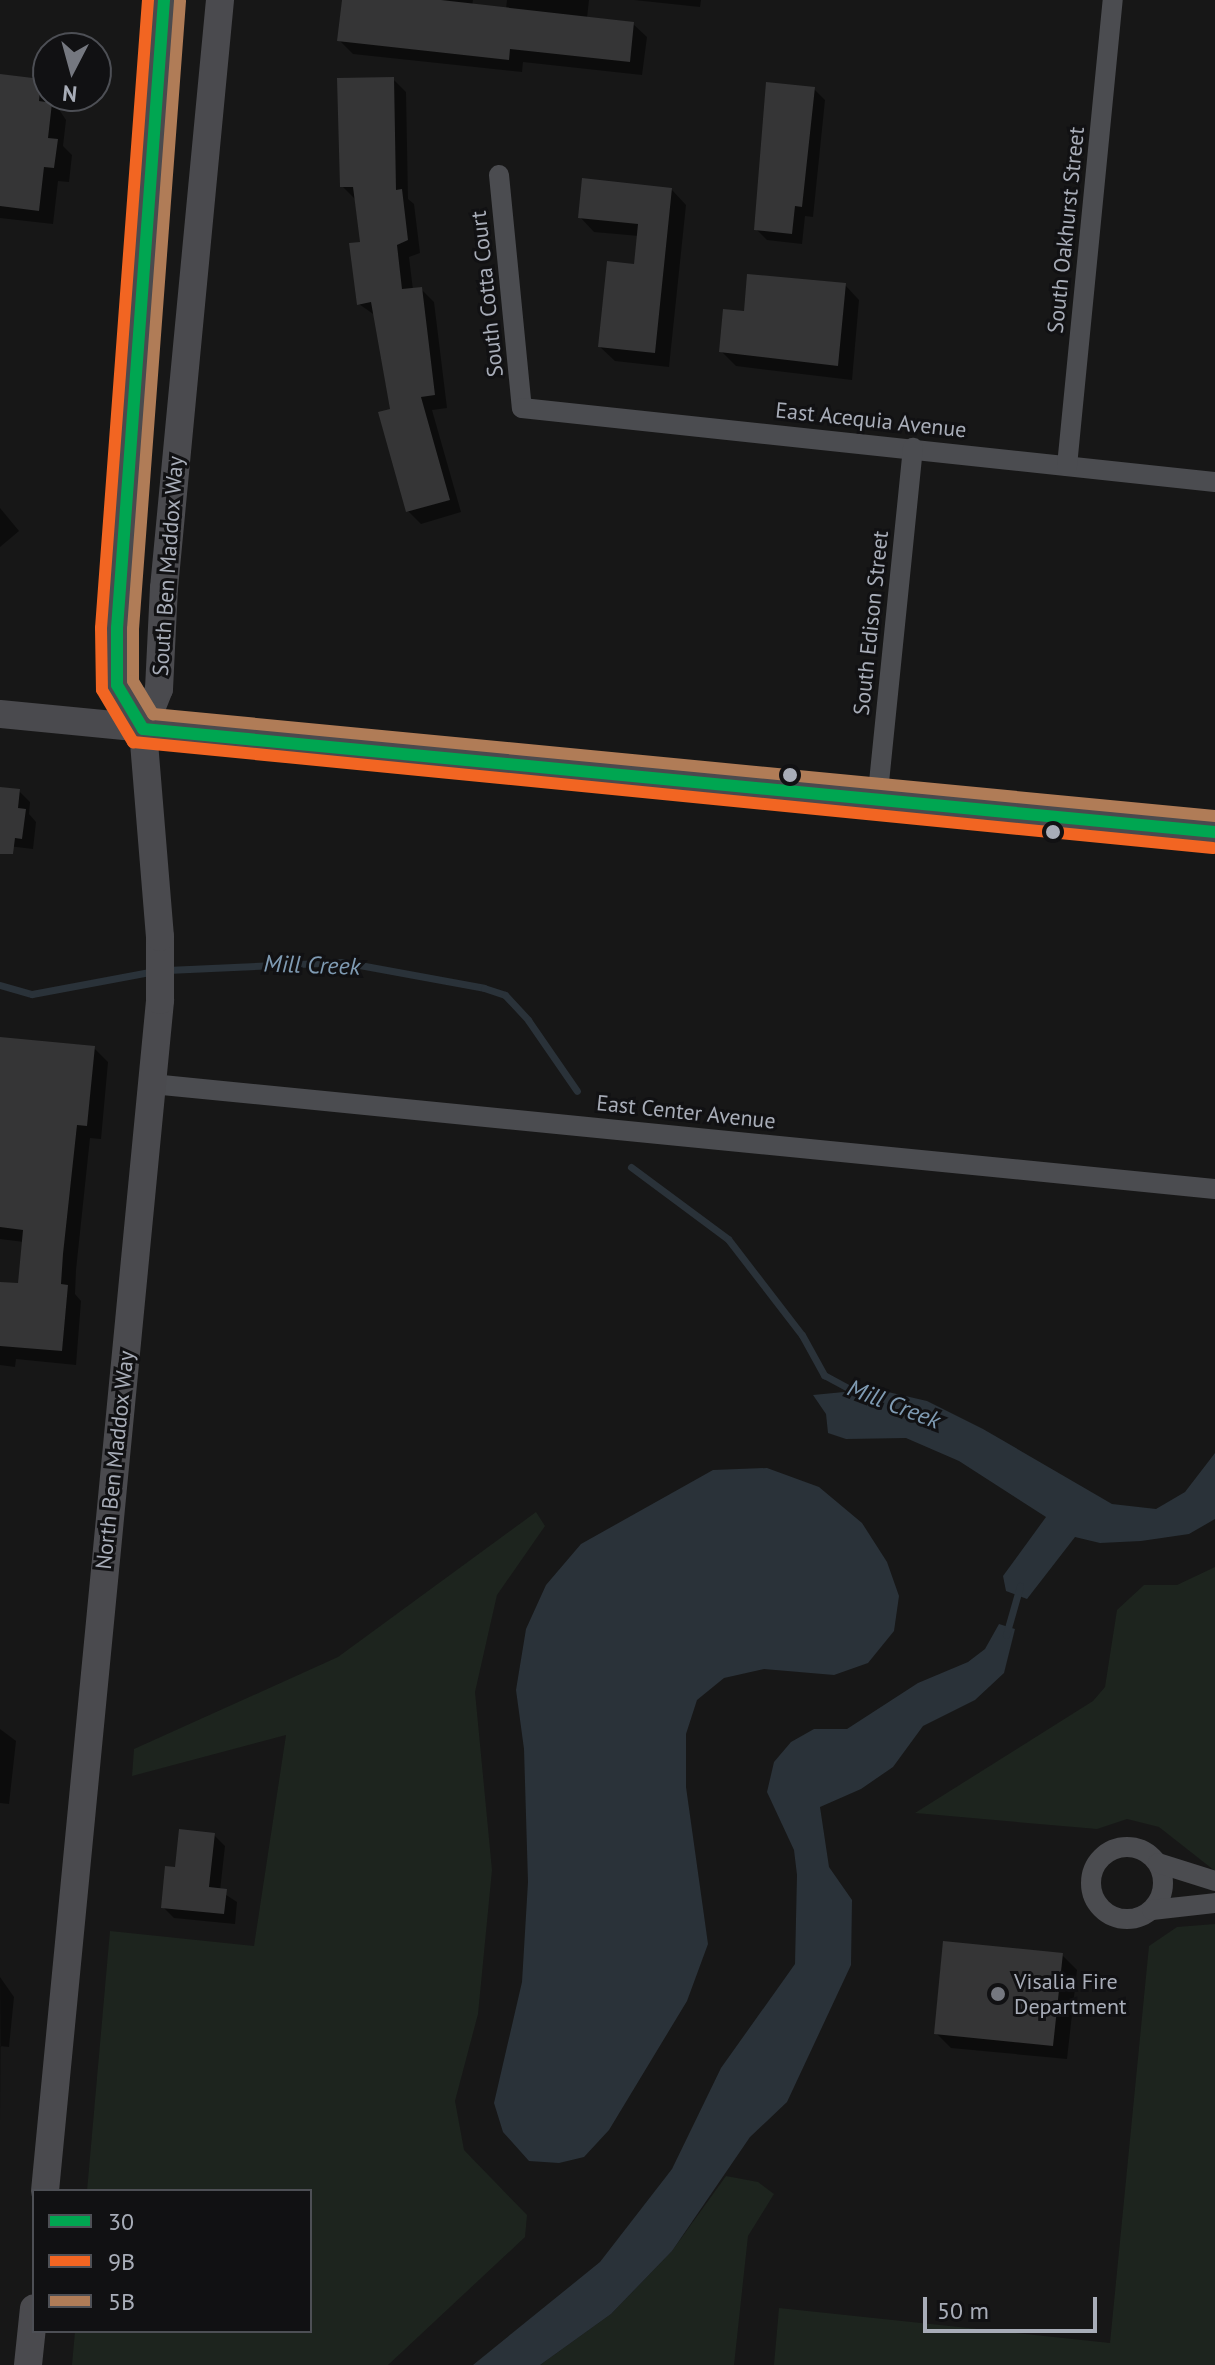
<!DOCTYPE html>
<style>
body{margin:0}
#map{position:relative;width:1215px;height:2365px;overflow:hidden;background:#171717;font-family:"PT Sans",sans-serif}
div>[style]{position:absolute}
.green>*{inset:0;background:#1d241e}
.water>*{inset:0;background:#2a3239}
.shadow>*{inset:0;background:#0007}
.stream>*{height:7px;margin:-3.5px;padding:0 3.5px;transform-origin:3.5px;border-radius:3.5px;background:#2a3239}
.building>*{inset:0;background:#353536}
.street>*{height:20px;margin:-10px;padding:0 10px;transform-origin:10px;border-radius:10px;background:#4b4c50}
.street>.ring{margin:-10px;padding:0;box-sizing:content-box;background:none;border:20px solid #4b4c50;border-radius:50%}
.secondary>*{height:28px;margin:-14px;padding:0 14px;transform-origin:14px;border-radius:14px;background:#4a4a4e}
.bus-1>*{height:12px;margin:-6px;padding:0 6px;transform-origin:6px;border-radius:6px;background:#00a651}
.bus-2>*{height:12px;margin:-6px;padding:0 6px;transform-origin:6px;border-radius:6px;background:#f26522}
.bus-3>*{height:12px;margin:-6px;padding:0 6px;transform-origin:6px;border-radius:6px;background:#b07c57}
.dots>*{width:22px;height:22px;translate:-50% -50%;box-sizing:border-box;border:4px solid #111113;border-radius:50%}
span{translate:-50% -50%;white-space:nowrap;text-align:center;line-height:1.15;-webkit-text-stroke:6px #111113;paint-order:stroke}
.street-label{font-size:22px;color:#a8adb8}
.poi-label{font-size:22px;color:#a8adb8}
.left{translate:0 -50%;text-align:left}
.water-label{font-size:24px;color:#7f9bb3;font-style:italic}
.legend{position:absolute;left:32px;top:2189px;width:280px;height:144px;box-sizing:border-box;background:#111113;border:2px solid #4d4f55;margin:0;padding:10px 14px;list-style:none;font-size:24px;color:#a8adb8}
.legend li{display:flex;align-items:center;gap:16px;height:40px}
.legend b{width:40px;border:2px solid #4d4f55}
.north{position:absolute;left:32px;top:32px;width:80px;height:80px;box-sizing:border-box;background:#111113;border:2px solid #4d4f55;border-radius:50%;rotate:186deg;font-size:22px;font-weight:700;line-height:32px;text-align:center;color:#a8adb8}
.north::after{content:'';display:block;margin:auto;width:28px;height:36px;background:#757880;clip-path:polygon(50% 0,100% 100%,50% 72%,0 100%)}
.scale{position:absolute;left:923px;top:2297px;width:174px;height:36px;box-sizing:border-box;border:4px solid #a8adb8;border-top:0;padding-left:10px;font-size:24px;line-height:28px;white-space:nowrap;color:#a8adb8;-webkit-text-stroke:6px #111113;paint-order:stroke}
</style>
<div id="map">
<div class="green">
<div style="clip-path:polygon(536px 1512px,545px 1526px,497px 1595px,475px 1692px,492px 1870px,478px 2014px,455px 2101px,464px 2150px,527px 2215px,525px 2237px,388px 2365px,72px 2365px,75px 2331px,310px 2331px,310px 2191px,87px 2191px,110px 1931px,254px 1946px,286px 1735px,132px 1776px,134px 1749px,338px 1657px)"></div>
<div style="clip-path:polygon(1215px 1567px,1215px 1871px,1159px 1827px,1127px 1819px,1097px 1829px,915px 1813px,1093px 1701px,1105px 1687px,1117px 1610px,1144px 1585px,1177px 1585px)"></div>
<div style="clip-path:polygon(1215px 1924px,1215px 2365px,774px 2365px,779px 2308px,1110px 2343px,1149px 1946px,1177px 1927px)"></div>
<div style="clip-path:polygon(726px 2176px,758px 2182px,774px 2194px,748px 2236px,734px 2365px,540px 2365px,611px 2314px,672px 2251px)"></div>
</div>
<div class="water">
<div style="clip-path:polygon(875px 1389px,927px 1401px,983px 1429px,1112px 1504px,1156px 1509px,1185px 1492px,1215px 1453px,1215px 1519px,1189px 1534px,1141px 1541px,1100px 1543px,1075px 1537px,1027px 1599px,1006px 1591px,1003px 1576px,1046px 1517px,959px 1461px,906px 1438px,846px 1439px,828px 1433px,826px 1414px,813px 1395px)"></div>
<div style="clip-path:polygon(767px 1468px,819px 1487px,862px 1523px,887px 1562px,899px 1596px,894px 1631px,868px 1663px,834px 1675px,764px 1669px,724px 1678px,697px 1700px,686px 1734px,686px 1787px,708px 1944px,687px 2001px,609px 2130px,584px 2157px,559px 2163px,529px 2161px,503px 2132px,494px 2103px,522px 1982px,528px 1882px,524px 1749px,516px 1690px,526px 1629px,546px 1585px,581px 1544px,713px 1470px)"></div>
<div style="clip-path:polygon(999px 1624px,1015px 1629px,1004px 1673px,975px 1700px,923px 1726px,893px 1767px,861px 1789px,820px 1807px,829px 1867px,852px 1900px,851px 1965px,787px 2102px,750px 2137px,672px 2251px,611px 2314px,540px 2365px,473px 2365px,600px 2262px,672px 2169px,721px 2068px,795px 1964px,797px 1875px,794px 1850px,767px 1792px,774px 1762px,791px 1742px,814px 1729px,847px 1729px,918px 1683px,968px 1662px,985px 1649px)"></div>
</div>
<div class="shadow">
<div style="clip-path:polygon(344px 0,473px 0,472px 6px,506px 9px,507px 0,589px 0,587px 18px,633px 24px,647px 37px,642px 75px,523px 62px,522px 72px,353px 54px,339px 40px)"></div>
<div style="clip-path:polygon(634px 0,701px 0,700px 7px)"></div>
<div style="clip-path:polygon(0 76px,40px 81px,66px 120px,63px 146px,72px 155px,69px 182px,58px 181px,53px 224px,0 218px)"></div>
<div style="clip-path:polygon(393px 79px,406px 92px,408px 199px,414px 204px,420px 253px,409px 257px,413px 290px,421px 289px,434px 302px,447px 408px,432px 410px,461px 512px,421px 524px,408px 511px,376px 316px,359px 304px,362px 244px,355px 199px,342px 186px)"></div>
<div style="clip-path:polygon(814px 89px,825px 100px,813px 217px,805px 216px,802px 244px,767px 240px,756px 229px)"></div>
<div style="clip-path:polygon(672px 190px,686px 205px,669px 367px,615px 361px,600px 347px,636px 266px,639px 236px,594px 232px,580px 217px)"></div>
<div style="clip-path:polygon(845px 285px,859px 300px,852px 380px,736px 366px,721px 351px,746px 313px)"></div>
<div style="clip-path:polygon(0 508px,19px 531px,0 547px)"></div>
<div style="clip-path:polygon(0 789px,19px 791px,30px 802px,29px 814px,36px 822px,33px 849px,0 845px)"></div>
<div style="clip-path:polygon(0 1039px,94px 1048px,108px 1062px,101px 1139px,90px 1138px,76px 1270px,75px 1294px,81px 1301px,76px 1365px,16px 1359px,15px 1367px,0 1365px,0 1284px,20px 1285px,24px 1242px,0 1239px)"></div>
<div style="clip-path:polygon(0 1729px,16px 1741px,9px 1804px,0 1803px)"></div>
<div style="clip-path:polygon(214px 1835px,225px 1846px,220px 1891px,237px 1902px,235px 1924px,174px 1918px,163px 1907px)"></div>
<div style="clip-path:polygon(1062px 1955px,1077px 1970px,1067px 2059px,951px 2048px,936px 2033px)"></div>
<div style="clip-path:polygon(0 1977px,14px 1997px,9px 2047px,0 2046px,1px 2128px)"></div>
</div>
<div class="stream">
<div style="left:167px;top:970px;width:176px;rotate:-2.6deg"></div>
<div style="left:343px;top:962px;width:143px;rotate:10.4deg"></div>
<div style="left:484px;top:988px;width:22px;rotate:18deg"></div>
<div style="left:505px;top:995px;width:34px;rotate:47deg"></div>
<div style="left:528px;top:1020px;width:86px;rotate:55.4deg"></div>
<div style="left:0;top:985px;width:33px;rotate:16deg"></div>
<div style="left:32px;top:994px;width:125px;rotate:-10.6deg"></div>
<div style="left:631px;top:1167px;width:121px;rotate:36.6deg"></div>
<div style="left:728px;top:1239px;width:121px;rotate:52.4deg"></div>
<div style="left:802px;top:1335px;width:46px;rotate:61.2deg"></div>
<div style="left:824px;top:1375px;width:42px;rotate:28.4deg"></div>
<div style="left:1006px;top:1635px;width:51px;rotate:-74.1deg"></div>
</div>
<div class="building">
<div style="clip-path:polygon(342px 0,441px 0,634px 22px,630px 62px,510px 49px,509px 60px,337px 41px)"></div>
<div style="clip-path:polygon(0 74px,41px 79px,39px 101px,52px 103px,48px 138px,58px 139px,54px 168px,44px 167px,39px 211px,0 206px)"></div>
<div style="clip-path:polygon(394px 77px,396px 190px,402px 189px,408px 240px,397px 245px,402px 289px,422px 287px,435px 395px,421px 397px,450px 500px,406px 512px,378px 412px,390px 409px,371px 302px,357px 305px,349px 243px,360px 242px,353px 187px,340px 187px,337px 78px)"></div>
<div style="clip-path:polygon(766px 82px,815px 87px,802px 207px,795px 206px,792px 234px,754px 230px)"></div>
<div style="clip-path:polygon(582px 178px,672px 188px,655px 353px,598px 347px,607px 261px,634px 264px,638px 224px,578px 218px)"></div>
<div style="clip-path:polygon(747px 274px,846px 283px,838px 366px,719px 352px,723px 309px,744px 311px)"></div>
<div style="clip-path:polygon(0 787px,20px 789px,18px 808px,26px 809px,22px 839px,15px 838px,13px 854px,0 854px)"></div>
<div style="clip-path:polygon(0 1037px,95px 1046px,87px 1126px,77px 1125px,63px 1254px,61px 1284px,68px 1285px,62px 1351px,0 1346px,0 1282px,18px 1283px,23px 1230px,0 1227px)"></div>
<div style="clip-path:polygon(179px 1829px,215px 1833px,209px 1887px,227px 1889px,224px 1914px,161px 1908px,165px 1866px,175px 1867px)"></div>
<div style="clip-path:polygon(943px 1941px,1063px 1953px,1053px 2046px,934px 2034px)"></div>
</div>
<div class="street">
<div style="left:499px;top:175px;width:234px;rotate:84.4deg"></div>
<div style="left:522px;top:408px;width:697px;rotate:6.1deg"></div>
<div style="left:1067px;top:466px;width:468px;rotate:-84.4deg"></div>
<div style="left:877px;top:802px;width:356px;rotate:-84.2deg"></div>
<div style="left:152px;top:1084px;width:1068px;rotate:5.64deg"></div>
<div class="ring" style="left:1091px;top:1847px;width:52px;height:52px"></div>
<div style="left:1158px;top:1863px;width:60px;rotate:17.5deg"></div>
<div style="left:1152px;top:1910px;width:63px;rotate:-6.3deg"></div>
</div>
<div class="secondary">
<div style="left:0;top:714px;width:1221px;rotate:5.55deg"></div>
<div style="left:143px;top:729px;width:43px;rotate:-68.2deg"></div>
<div style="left:159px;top:689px;width:101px;rotate:-87.2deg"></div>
<div style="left:164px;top:588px;width:591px;rotate:-84.56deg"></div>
<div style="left:45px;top:2191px;width:1197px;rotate:-84.48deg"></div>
<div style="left:160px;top:1000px;width:63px;rotate:-90deg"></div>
<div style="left:160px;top:937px;width:209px;rotate:-94.7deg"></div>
<div style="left:143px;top:729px;width:51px;rotate:-120.6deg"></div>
<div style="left:117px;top:685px;width:57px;rotate:-90deg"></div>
<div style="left:117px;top:628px;width:630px;rotate:-85.72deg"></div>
<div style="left:28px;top:2365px;width:57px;rotate:-84deg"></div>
</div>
<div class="bus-1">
<div style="left:164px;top:0;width:630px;rotate:94.28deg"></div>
<div style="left:117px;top:628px;width:57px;rotate:90deg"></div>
<div style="left:117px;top:685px;width:51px;rotate:59.4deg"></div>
<div style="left:143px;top:729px;width:1077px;rotate:5.49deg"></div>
</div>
<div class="bus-2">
<div style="left:148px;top:0;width:630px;rotate:94.28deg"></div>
<div style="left:101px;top:628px;width:62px;rotate:89.1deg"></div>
<div style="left:102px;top:690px;width:61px;rotate:59.2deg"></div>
<div style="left:133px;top:742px;width:1085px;rotate:5.61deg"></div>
</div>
<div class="bus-3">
<div style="left:180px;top:1px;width:630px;rotate:94.28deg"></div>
<div style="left:133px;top:629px;width:52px;rotate:90deg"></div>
<div style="left:133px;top:681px;width:39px;rotate:59deg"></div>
<div style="left:153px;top:714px;width:1067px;rotate:5.49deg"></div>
</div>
<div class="dots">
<div style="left:790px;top:775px;background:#a8adb8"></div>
<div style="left:1053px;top:832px;background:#a8adb8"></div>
<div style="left:998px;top:1994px;background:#757880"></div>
</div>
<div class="street-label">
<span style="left:1066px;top:230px;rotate:-84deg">South Oakhurst Street</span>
<span style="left:487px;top:294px;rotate:-96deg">South Cotta Court</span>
<span style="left:871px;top:420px;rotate:6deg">East Acequia Avenue</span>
<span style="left:168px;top:566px;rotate:-86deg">South Ben Maddox Way</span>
<span style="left:871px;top:623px;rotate:-84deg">South Edison Street</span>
<span style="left:686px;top:1112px;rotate:6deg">East Center Avenue</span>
<span style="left:115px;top:1460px;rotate:-84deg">North Ben Maddox Way</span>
</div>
<div class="poi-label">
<span class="left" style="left:1014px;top:1994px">Visalia Fire<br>Department</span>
</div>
<div class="water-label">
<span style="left:312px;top:965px;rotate:2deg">Mill Creek</span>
<span style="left:894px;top:1404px;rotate:21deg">Mill Creek</span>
</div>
<ul class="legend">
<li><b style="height:10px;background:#00a651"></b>30</li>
<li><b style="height:10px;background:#f26522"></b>9B</li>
<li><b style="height:10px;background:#b07c57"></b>5B</li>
</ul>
<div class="north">N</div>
<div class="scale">50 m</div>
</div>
